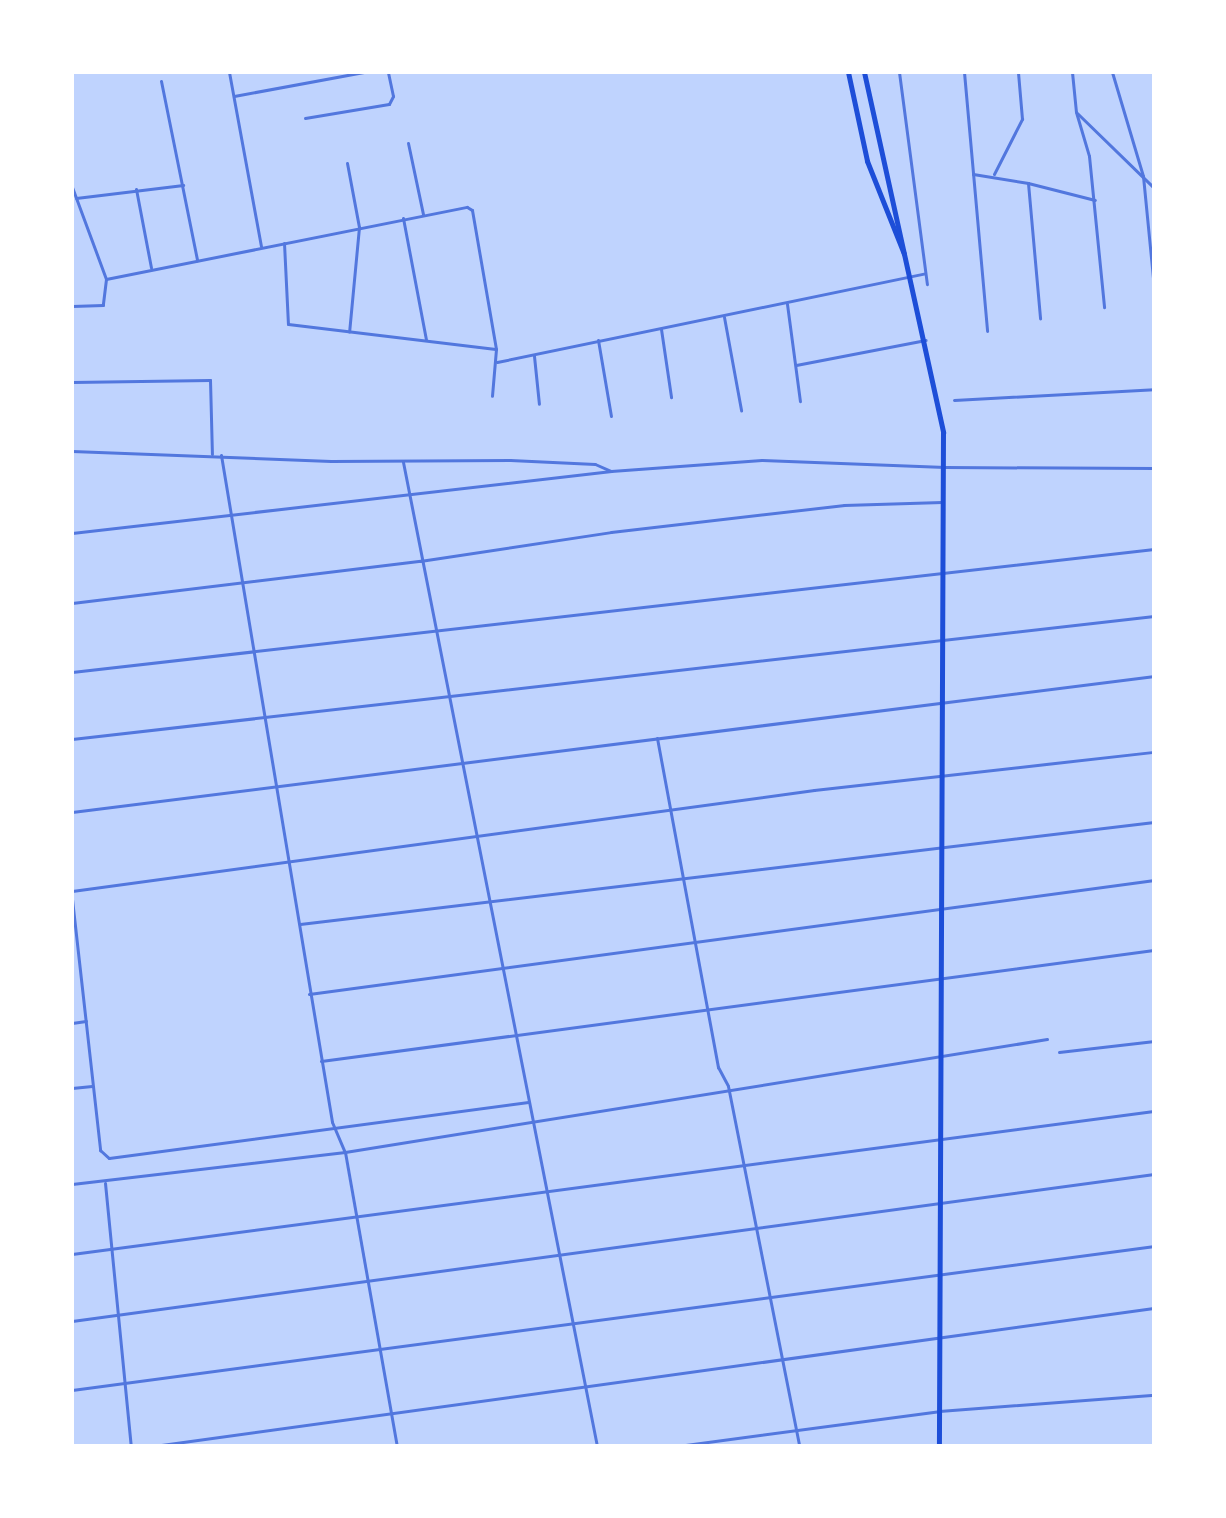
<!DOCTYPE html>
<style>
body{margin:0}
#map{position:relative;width:1226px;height:1518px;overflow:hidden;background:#f2f2f2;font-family:Figtree,sans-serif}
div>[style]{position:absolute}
.water>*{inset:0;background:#bfd3fe}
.minor>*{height:3px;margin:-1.5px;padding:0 1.5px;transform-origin:1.5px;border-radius:1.5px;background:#5277de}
.secondary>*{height:5px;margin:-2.5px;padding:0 2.5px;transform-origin:2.5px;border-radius:2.5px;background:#1d4ed8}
span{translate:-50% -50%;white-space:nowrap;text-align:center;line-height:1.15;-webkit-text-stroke:7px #fff;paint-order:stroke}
.frame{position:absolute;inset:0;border:74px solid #fff;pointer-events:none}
</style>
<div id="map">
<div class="water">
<div style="clip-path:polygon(72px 72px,1154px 72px,1154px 1446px,72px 1446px)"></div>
</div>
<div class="minor">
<div style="left:229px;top:72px;width:177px;rotate:79.6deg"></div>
<div style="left:899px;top:72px;width:214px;rotate:82.5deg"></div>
<div style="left:964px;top:72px;width:260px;rotate:84.9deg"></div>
<div style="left:1072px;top:72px;width:40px;rotate:84.3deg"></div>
<div style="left:1076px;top:112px;width:46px;rotate:73.5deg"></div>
<div style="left:1089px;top:156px;width:152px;rotate:84.3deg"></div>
<div style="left:1112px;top:72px;width:109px;rotate:73.4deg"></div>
<div style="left:1143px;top:176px;width:114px;rotate:84.4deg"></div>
<div style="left:161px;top:81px;width:183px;rotate:78.6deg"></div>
<div style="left:234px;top:96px;width:132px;rotate:-10.5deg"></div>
<div style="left:1077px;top:113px;width:107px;rotate:44.2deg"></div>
<div style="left:305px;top:118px;width:85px;rotate:-9.5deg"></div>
<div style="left:389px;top:104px;width:9px;rotate:-63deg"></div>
<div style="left:393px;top:96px;width:25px;rotate:-102deg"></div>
<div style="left:408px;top:143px;width:73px;rotate:78.1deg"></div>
<div style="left:347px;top:163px;width:65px;rotate:79.4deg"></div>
<div style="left:359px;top:227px;width:105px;rotate:95.4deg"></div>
<div style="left:973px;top:174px;width:56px;rotate:9.3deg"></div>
<div style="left:1028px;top:183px;width:136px;rotate:84.9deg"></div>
<div style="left:994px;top:174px;width:62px;rotate:-63deg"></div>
<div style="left:1022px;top:119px;width:47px;rotate:-94.9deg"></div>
<div style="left:1028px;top:183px;width:69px;rotate:14.2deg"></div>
<div style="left:72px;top:187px;width:98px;rotate:69.7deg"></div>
<div style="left:106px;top:279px;width:26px;rotate:97deg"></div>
<div style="left:103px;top:305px;width:31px;rotate:178deg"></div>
<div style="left:136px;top:189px;width:80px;rotate:79.2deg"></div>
<div style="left:76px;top:198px;width:108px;rotate:-6.9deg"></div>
<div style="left:403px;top:218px;width:124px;rotate:79.3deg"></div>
<div style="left:284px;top:243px;width:81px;rotate:87.2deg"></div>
<div style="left:288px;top:324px;width:209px;rotate:6.9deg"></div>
<div style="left:106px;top:279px;width:368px;rotate:-11.3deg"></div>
<div style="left:467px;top:207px;width:6px;rotate:31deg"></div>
<div style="left:472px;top:210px;width:141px;rotate:80.2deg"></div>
<div style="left:496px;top:349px;width:47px;rotate:94.9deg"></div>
<div style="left:787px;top:304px;width:98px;rotate:82.4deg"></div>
<div style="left:724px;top:317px;width:95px;rotate:79.6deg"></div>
<div style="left:661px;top:329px;width:69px;rotate:81.6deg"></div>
<div style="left:598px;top:340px;width:77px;rotate:80.3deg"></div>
<div style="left:534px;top:356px;width:48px;rotate:84.1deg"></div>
<div style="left:497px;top:362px;width:437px;rotate:-11.7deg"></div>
<div style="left:796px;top:365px;width:132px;rotate:-10.9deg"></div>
<div style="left:72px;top:382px;width:138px;rotate:-0.8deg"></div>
<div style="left:210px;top:380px;width:74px;rotate:88.5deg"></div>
<div style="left:954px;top:400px;width:200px;rotate:-3.1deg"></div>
<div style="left:72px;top:451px;width:259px;rotate:2.2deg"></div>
<div style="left:331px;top:461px;width:179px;rotate:-0.3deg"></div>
<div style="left:510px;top:460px;width:85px;rotate:2.7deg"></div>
<div style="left:595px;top:464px;width:17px;rotate:24deg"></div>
<div style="left:611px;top:471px;width:151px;rotate:-4.2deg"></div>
<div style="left:762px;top:460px;width:183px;rotate:2.2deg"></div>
<div style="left:945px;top:467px;width:209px;rotate:0.3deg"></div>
<div style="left:221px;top:455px;width:676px;rotate:80.55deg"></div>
<div style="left:332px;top:1122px;width:33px;rotate:67deg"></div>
<div style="left:345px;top:1152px;width:299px;rotate:80deg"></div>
<div style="left:403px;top:462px;width:1003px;rotate:78.85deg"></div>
<div style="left:72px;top:533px;width:543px;rotate:-6.56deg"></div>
<div style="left:72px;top:603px;width:351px;rotate:-6.9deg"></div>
<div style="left:420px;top:561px;width:193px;rotate:-8.6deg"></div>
<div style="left:611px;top:532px;width:235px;rotate:-6.6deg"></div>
<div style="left:844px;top:505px;width:98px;rotate:-1.8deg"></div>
<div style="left:72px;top:672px;width:1089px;rotate:-6.49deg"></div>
<div style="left:657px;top:738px;width:335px;rotate:79.5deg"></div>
<div style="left:718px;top:1067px;width:21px;rotate:62deg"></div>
<div style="left:728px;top:1086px;width:367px;rotate:78.8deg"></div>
<div style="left:72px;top:739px;width:1089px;rotate:-6.49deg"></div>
<div style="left:72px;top:812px;width:1091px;rotate:-7.16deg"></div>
<div style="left:72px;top:891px;width:749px;rotate:-7.75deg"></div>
<div style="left:814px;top:790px;width:342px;rotate:-6.4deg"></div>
<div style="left:72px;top:899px;width:253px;rotate:83.6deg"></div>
<div style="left:100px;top:1150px;width:12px;rotate:42deg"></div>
<div style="left:109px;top:1158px;width:423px;rotate:-7.6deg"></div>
<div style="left:300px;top:924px;width:860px;rotate:-6.81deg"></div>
<div style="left:309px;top:994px;width:853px;rotate:-7.68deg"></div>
<div style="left:72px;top:1023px;width:14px;rotate:-8deg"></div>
<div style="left:1059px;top:1052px;width:96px;rotate:-6.6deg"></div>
<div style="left:321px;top:1061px;width:840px;rotate:-7.59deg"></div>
<div style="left:72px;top:1088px;width:20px;rotate:-6deg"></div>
<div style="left:105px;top:1183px;width:264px;rotate:84.4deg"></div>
<div style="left:72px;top:1184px;width:275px;rotate:-6.7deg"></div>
<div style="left:345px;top:1152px;width:711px;rotate:-9.14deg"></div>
<div style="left:72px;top:1254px;width:1091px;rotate:-7.53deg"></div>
<div style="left:72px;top:1321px;width:1092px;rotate:-7.74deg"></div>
<div style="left:72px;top:1390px;width:1092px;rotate:-7.58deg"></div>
<div style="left:154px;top:1446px;width:1009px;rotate:-7.86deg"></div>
<div style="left:678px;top:1446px;width:263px;rotate:-7.6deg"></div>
<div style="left:939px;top:1411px;width:216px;rotate:-4.3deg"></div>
</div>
<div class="secondary">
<div style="left:848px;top:72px;width:91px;rotate:77.9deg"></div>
<div style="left:867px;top:161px;width:100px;rotate:68.3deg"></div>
<div style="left:864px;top:72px;width:369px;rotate:77.6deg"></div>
<div style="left:943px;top:432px;width:1014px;rotate:90.23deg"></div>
</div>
<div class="frame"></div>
</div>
